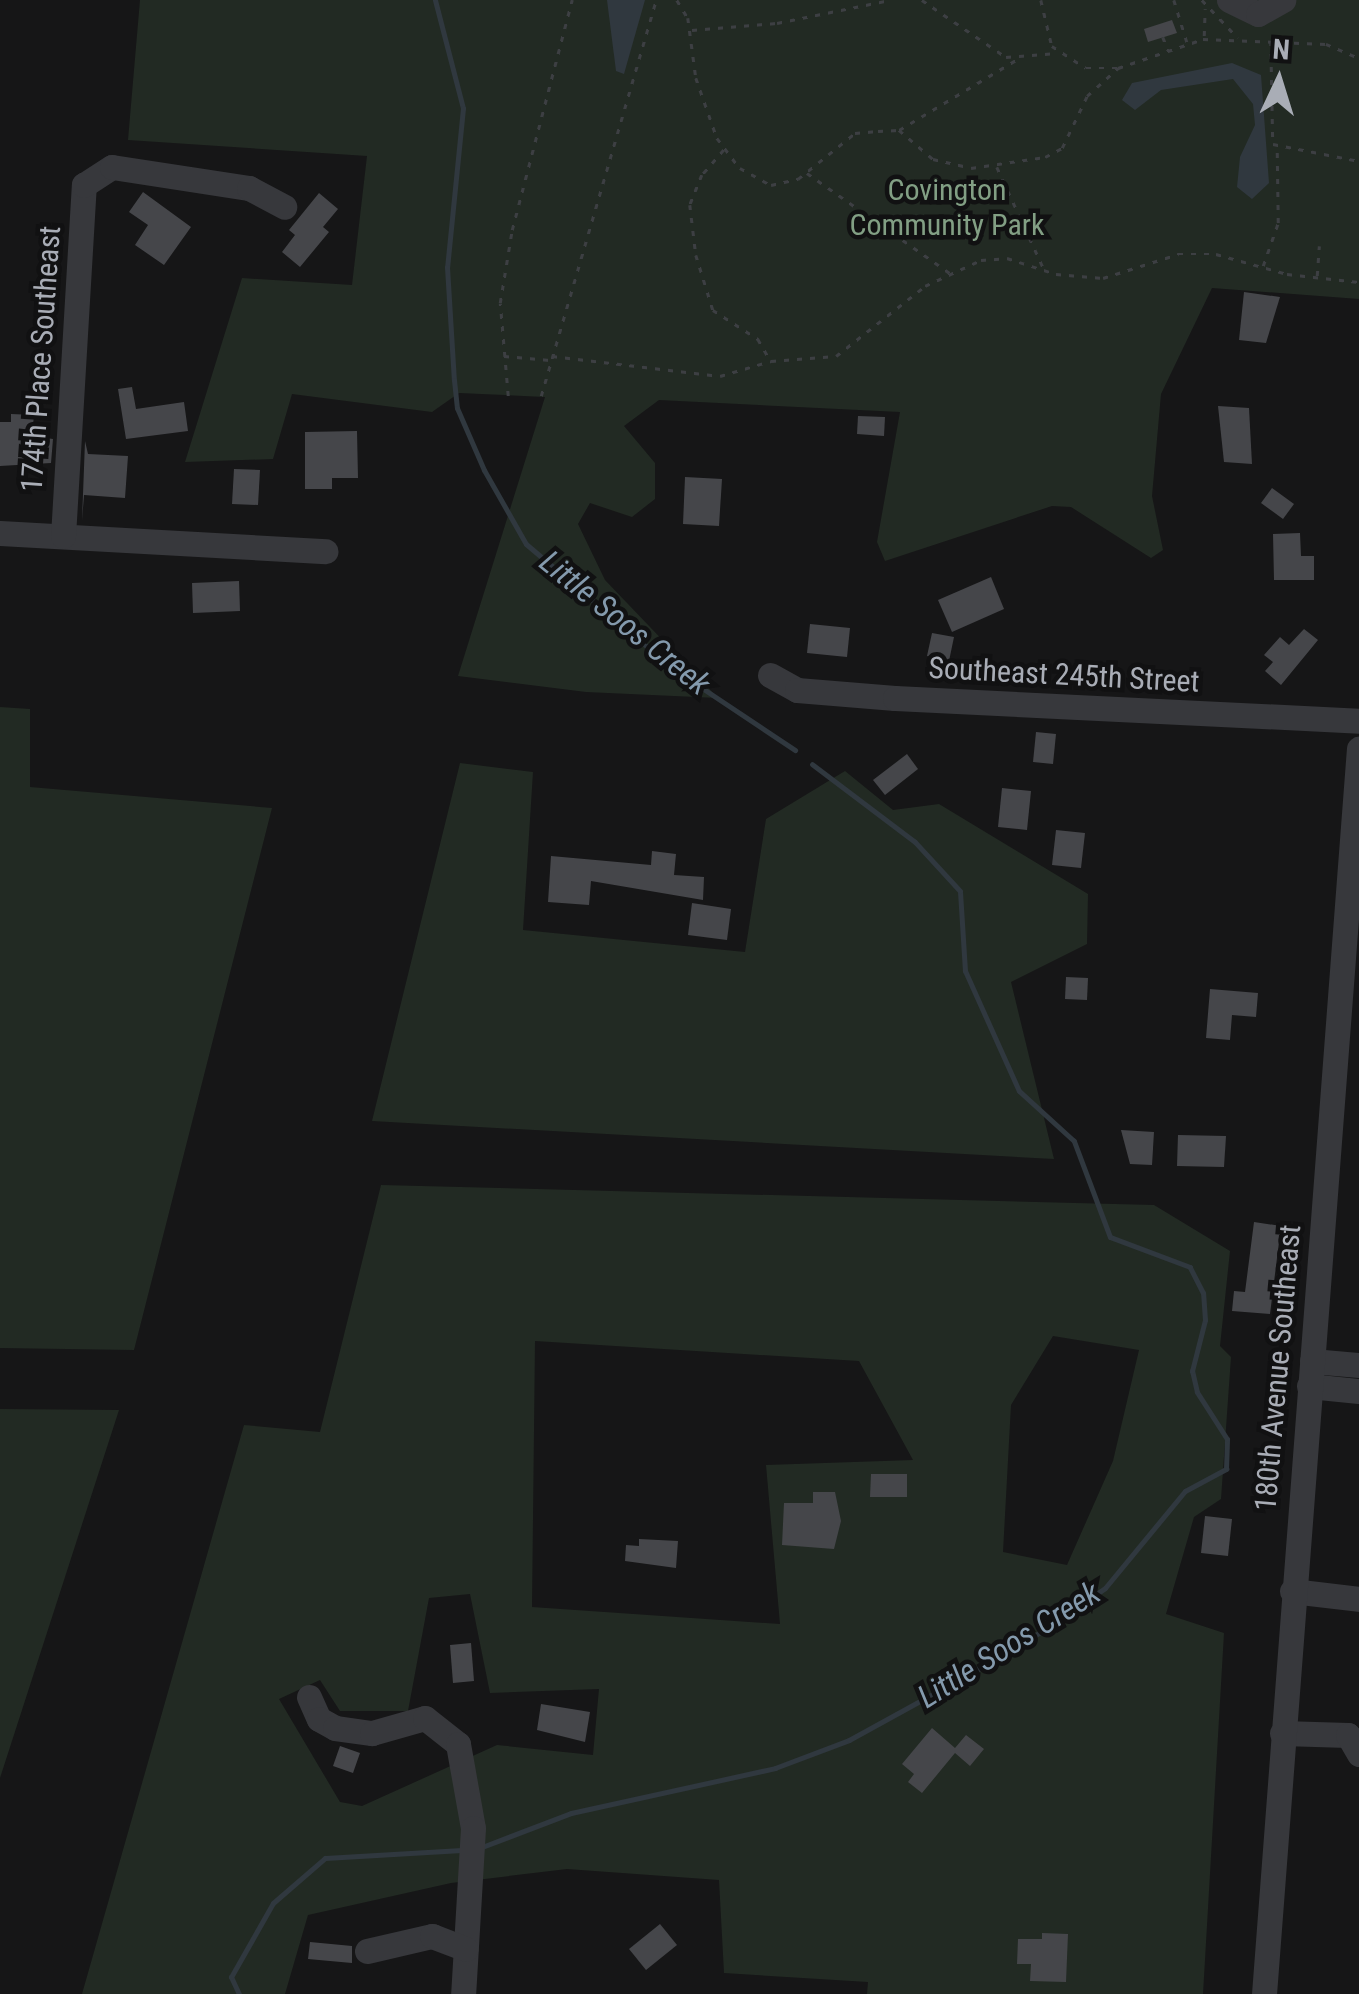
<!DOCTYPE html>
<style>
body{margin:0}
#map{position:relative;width:1359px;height:1994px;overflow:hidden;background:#161617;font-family:"Roboto Condensed",sans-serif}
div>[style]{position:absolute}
.green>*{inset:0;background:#222a23}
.water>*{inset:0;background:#30383f}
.stream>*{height:5px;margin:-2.5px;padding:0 2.5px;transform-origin:2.5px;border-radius:2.5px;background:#30383f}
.building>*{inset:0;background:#45464a}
.path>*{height:2.5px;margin-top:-1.25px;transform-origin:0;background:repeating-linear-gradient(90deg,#3d3f43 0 5px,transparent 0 13px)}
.minor>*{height:25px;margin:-12.5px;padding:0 12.5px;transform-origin:12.5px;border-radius:12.5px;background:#37383c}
span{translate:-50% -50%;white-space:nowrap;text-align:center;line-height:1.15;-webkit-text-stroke:9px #111112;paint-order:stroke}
.park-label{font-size:30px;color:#829f84}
.street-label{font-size:30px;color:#a9adb6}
.water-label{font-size:32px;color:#849aad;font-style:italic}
.north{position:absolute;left:1229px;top:30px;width:100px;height:100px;-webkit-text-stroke:8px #111112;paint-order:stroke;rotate:4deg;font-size:28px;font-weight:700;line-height:40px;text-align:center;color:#a9adb6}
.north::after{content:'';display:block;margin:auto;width:35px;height:45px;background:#a9adb6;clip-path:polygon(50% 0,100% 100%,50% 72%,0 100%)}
</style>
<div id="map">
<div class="green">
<div style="clip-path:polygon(140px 0,1359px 0,1359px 299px,1212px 288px,1161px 394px,1152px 496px,1163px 550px,1151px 558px,1071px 507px,1052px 506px,885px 561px,877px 542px,900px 412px,659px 400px,624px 426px,655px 463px,655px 499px,632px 517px,590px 503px,578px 524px,605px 580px,718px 698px,586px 692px,458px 676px,545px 397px,459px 393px,432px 412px,292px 394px,273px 459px,185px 462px,242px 278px,352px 285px,367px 156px,128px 140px)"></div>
<div style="clip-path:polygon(0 707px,30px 709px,30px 787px,272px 808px,134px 1350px,0 1348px)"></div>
<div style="clip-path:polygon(460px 763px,533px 772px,523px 930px,745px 952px,766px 819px,845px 771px,893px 810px,939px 804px,1088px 894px,1087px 944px,1011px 982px,1054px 1159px,372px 1121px)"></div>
<div style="clip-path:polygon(evenodd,381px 1185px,1154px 1205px,1230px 1251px,1220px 1346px,1231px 1357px,1221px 1499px,1194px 1517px,1166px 1614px,1224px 1633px,1203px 1994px,867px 1994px,868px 1982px,724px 1973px,719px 1880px,567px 1869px,451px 1883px,308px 1915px,285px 1994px,82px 1994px,244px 1425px,320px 1432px,381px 1185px,1053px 1336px,1139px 1350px,1113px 1461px,1067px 1565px,1003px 1552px,1011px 1405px,1053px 1336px,381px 1185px,535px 1341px,859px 1361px,913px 1460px,766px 1465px,780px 1624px,532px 1607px,535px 1341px,381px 1185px,470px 1594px,490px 1693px,599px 1689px,593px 1755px,497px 1745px,362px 1806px,340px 1802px,279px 1699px,320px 1680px,340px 1711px,408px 1711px,429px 1598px,470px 1594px)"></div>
<div style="clip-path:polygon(0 1409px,119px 1410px,0 1778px)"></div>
</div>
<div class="water">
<div style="clip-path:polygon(607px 0,645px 0,624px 74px,616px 71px)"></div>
<div style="clip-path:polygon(1232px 63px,1261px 75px,1269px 183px,1252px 199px,1237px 187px,1240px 157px,1255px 125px,1253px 104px,1233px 79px,1161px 90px,1135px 110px,1122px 100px,1132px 83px)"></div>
</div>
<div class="stream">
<div style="left:435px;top:0;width:112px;rotate:75.5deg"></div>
<div style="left:463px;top:108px;width:160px;rotate:95.7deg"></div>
<div style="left:447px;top:267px;width:113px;rotate:86.5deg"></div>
<div style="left:454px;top:380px;width:28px;rotate:84deg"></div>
<div style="left:457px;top:408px;width:68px;rotate:66.5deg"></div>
<div style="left:484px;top:470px;width:85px;rotate:60.4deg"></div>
<div style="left:526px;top:544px;width:192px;rotate:40.3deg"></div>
<div style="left:672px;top:668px;width:148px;rotate:33.7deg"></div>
<div style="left:482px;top:1847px;width:95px;rotate:-20.9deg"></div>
<div style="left:571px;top:1813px;width:209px;rotate:-12.4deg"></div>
<div style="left:775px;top:1768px;width:79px;rotate:-20.7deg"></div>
<div style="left:849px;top:1740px;width:193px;rotate:-28.8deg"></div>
<div style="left:1018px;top:1647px;width:105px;rotate:-34.1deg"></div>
<div style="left:1105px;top:1588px;width:126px;rotate:-50.5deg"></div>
<div style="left:1185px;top:1491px;width:47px;rotate:-28.2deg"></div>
<div style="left:1226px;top:1469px;width:30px;rotate:-88deg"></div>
<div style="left:1227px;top:1439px;width:56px;rotate:-122.6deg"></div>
<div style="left:1197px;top:1392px;width:22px;rotate:-103deg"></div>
<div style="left:1192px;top:1371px;width:53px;rotate:-75.7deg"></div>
<div style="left:1205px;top:1320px;width:27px;rotate:-94deg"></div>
<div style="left:1203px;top:1293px;width:29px;rotate:-117deg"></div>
<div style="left:1190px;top:1267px;width:85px;rotate:-159.4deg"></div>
<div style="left:1110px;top:1237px;width:103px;rotate:-110.6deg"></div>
<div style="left:1074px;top:1141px;width:74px;rotate:-137.7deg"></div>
<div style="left:1019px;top:1091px;width:132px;rotate:-114.2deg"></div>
<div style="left:965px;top:971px;width:80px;rotate:-93.6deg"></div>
<div style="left:960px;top:891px;width:67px;rotate:-132.6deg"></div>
<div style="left:915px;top:842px;width:129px;rotate:-142.9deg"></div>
<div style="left:239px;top:1994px;width:19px;rotate:-115deg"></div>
<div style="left:231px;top:1977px;width:85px;rotate:-60.4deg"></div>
<div style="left:273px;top:1903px;width:69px;rotate:-40.9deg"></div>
<div style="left:325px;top:1858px;width:137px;rotate:-3.3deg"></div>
</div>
<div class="building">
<div style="clip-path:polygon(1172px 20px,1177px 33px,1148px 42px,1144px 29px)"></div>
<div style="clip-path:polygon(143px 192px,191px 227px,164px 265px,135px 245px,148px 225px,129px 212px)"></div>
<div style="clip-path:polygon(319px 193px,338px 209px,323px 227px,329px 232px,300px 267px,282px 252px,295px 235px,289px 230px)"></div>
<div style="clip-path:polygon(1244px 292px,1280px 297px,1266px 343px,1239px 340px)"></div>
<div style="clip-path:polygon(132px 387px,136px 409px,184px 402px,188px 431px,126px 439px,118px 389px)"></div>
<div style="clip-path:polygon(1218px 406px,1249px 408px,1252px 464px,1224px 462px)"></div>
<div style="clip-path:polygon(11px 414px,34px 415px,32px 436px,53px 439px,51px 463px,0 466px,0 422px,11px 422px)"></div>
<div style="clip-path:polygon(858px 416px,885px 417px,884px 436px,857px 434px)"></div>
<div style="clip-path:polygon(357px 431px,358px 478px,332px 478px,332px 489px,305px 489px,305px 432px)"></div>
<div style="clip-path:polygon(85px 441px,88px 454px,128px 456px,125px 498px,84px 495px,82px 521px)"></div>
<div style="clip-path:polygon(234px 469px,260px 470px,258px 505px,232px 504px)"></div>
<div style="clip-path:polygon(685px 477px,722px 479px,719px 526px,683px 524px)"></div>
<div style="clip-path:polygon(1272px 488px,1294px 504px,1283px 519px,1261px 503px)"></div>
<div style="clip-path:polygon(1300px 533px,1301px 556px,1314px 556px,1314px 580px,1274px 580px,1273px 534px)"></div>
<div style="clip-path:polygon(991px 577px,1004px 609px,952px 632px,938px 600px)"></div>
<div style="clip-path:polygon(239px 581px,240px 611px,193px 613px,192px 583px)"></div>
<div style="clip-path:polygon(810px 624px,850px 628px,847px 657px,807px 653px)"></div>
<div style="clip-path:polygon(1304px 629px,1318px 640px,1281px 685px,1265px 671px,1273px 662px,1264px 655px,1280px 637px,1289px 645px)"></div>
<div style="clip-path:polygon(932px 633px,954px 637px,949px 661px,927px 656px)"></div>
<div style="clip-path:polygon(1036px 732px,1056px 734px,1053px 764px,1033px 762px)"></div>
<div style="clip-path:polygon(907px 754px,918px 769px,885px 795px,873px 780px)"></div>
<div style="clip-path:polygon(1002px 788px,1031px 791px,1027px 830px,998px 827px)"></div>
<div style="clip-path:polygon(1056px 830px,1085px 833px,1081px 868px,1052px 865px)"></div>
<div style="clip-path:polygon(652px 851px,676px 854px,674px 875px,704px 877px,703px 900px,591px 881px,589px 905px,548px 902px,551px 856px,651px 865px)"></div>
<div style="clip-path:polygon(692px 903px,731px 909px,727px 940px,688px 935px)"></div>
<div style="clip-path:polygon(1066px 977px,1088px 978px,1087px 1000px,1065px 999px)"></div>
<div style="clip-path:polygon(1210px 989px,1258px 993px,1256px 1017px,1232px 1015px,1230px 1040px,1206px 1038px)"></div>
<div style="clip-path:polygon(1121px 1130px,1154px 1132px,1152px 1165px,1130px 1164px)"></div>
<div style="clip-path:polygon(1178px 1135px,1226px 1136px,1224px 1167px,1177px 1166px)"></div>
<div style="clip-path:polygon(1254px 1222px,1281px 1226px,1270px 1314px,1232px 1311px,1234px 1291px,1245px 1292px)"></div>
<div style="clip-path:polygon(871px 1474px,907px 1474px,907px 1497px,870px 1497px)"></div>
<div style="clip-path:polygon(813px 1492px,835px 1492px,841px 1521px,834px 1549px,782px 1545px,784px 1503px,813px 1503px)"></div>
<div style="clip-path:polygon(1205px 1516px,1232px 1519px,1228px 1556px,1201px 1553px)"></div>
<div style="clip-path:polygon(639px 1539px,678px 1541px,676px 1568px,625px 1561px,626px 1545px,639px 1546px)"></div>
<div style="clip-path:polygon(471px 1643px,474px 1681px,453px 1683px,450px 1645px)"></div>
<div style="clip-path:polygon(541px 1704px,590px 1712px,585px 1742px,537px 1730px)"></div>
<div style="clip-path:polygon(932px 1728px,955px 1748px,966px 1735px,984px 1749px,970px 1766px,955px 1753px,922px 1793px,908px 1782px,914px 1774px,902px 1764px)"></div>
<div style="clip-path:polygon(340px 1746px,360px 1753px,353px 1773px,333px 1766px)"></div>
<div style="clip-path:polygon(660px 1924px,677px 1945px,646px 1970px,629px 1949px)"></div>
<div style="clip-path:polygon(1042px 1933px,1068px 1934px,1066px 1982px,1030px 1981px,1031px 1964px,1017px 1964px,1018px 1939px,1042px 1939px)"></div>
<div style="clip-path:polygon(310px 1942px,352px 1946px,352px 1963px,308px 1959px)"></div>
</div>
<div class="path">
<div style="left:677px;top:0;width:21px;rotate:59deg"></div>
<div style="left:688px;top:18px;width:61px;rotate:82.4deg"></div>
<div style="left:696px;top:78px;width:64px;rotate:70.7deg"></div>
<div style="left:717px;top:138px;width:38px;rotate:53deg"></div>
<div style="left:740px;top:168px;width:35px;rotate:29deg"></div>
<div style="left:771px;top:185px;width:28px;rotate:-13deg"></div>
<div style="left:798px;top:179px;width:73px;rotate:-38.9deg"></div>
<div style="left:855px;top:133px;width:23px;rotate:-5deg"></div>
<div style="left:878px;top:131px;width:21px;rotate:-3deg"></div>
<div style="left:899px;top:130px;width:45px;rotate:40.5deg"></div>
<div style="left:933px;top:159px;width:39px;rotate:13deg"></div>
<div style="left:971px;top:168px;width:75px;rotate:-8.5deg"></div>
<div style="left:1045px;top:157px;width:19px;rotate:-28deg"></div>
<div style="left:1062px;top:148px;width:58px;rotate:-64.3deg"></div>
<div style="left:1087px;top:96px;width:42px;rotate:-42.1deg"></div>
<div style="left:922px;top:0;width:102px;rotate:34.2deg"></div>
<div style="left:1006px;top:57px;width:51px;rotate:-4.5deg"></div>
<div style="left:1041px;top:0;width:47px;rotate:76.6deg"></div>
<div style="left:1052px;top:46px;width:40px;rotate:32.9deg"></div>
<div style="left:1086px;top:68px;width:32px"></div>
<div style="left:1118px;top:68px;width:90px;rotate:-18.8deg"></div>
<div style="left:1203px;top:39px;width:123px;rotate:2.3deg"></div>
<div style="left:1326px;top:44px;width:36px;rotate:23deg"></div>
<div style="left:1174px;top:0;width:44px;rotate:72.8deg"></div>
<div style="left:1202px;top:0;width:52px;rotate:46.5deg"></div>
<div style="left:692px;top:30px;width:85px;rotate:-4.7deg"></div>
<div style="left:777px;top:23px;width:115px;rotate:-11.5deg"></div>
<div style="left:1204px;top:36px;width:27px;rotate:-88deg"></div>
<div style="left:1163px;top:37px;width:14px;rotate:69deg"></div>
<div style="left:1271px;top:41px;width:103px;rotate:88.9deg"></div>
<div style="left:1273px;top:144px;width:88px;rotate:11.2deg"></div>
<div style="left:899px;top:130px;width:136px;rotate:-30.9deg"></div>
<div style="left:724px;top:150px;width:33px;rotate:131deg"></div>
<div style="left:702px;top:175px;width:32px;rotate:112deg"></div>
<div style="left:690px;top:205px;width:50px;rotate:83.2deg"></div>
<div style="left:696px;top:255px;width:58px;rotate:72.8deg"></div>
<div style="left:713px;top:310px;width:54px;rotate:32.8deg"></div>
<div style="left:758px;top:339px;width:24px;rotate:60deg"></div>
<div style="left:997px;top:167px;width:112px;rotate:65.3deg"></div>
<div style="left:807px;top:173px;width:176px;rotate:35deg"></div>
<div style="left:1263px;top:266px;width:46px;rotate:-70.8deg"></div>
<div style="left:1278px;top:223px;width:75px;rotate:-90.8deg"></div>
<div style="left:1317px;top:276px;width:30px;rotate:-86deg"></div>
<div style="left:504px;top:356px;width:46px;rotate:5deg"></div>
<div style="left:552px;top:356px;width:169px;rotate:6.8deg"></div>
<div style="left:720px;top:376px;width:53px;rotate:-16.4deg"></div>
<div style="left:771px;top:361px;width:65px;rotate:-4.4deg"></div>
<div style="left:836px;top:356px;width:113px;rotate:-38.2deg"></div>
<div style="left:925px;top:286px;width:62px;rotate:-24.9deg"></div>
<div style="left:981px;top:260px;width:26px;rotate:-4deg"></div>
<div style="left:1007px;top:258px;width:52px;rotate:18.1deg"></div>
<div style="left:1056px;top:274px;width:47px;rotate:4.9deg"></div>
<div style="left:1103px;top:278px;width:79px;rotate:-17.7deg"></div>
<div style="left:1178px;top:254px;width:38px"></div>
<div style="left:1216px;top:254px;width:74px;rotate:15.7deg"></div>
<div style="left:1287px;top:274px;width:72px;rotate:6.3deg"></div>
<div style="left:508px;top:396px;width:93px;rotate:-94.9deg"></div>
<div style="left:500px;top:303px;width:74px;rotate:-80.7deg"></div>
<div style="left:512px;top:230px;width:238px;rotate:-75.4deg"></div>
<div style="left:541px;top:396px;width:412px;rotate:-73.8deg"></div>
</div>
<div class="minor">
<div style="left:1229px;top:0;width:32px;rotate:26deg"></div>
<div style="left:1258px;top:14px;width:29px;rotate:-29deg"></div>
<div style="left:0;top:533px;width:326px;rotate:3.2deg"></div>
<div style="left:63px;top:536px;width:352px;rotate:-86.6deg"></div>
<div style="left:84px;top:185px;width:33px;rotate:-33deg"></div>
<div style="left:112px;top:167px;width:139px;rotate:8.7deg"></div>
<div style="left:249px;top:188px;width:40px;rotate:28deg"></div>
<div style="left:770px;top:675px;width:31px;rotate:29deg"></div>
<div style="left:797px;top:690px;width:98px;rotate:4.7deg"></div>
<div style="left:895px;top:698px;width:465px;rotate:2.8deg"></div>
<div style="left:1312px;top:1361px;width:47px;rotate:4.9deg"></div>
<div style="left:1309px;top:1386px;width:50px;rotate:5.7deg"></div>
<div style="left:1292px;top:1591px;width:67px;rotate:6.8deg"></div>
<div style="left:309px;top:1697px;width:24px;rotate:66deg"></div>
<div style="left:319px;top:1719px;width:18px;rotate:29deg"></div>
<div style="left:335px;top:1728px;width:37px;rotate:8deg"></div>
<div style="left:372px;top:1733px;width:55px;rotate:-15.8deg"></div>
<div style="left:425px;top:1718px;width:42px;rotate:38.2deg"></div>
<div style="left:458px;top:1744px;width:85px;rotate:79.9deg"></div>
<div style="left:473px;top:1828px;width:166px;rotate:93.4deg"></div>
<div style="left:1282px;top:1733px;width:66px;rotate:1.7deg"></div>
<div style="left:1348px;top:1735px;width:22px;rotate:60deg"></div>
<div style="left:367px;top:1951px;width:67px;rotate:-13deg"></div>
<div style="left:432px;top:1936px;width:36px;rotate:21deg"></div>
<div style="left:1264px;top:1994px;width:1249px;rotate:-85.64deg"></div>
</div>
<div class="park-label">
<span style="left:947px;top:207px">Covington<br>Community Park</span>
</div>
<div class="street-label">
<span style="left:41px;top:359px;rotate:-86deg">174th Place Southeast</span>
<span style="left:1064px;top:675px;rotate:3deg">Southeast 245th Street</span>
<span style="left:1278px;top:1368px;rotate:-85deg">180th Avenue Southeast</span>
</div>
<div class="water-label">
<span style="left:625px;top:623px;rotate:39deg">Little Soos Creek</span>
<span style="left:1009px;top:1645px;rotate:-32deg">Little Soos Creek</span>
</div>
<div class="north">N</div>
</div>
